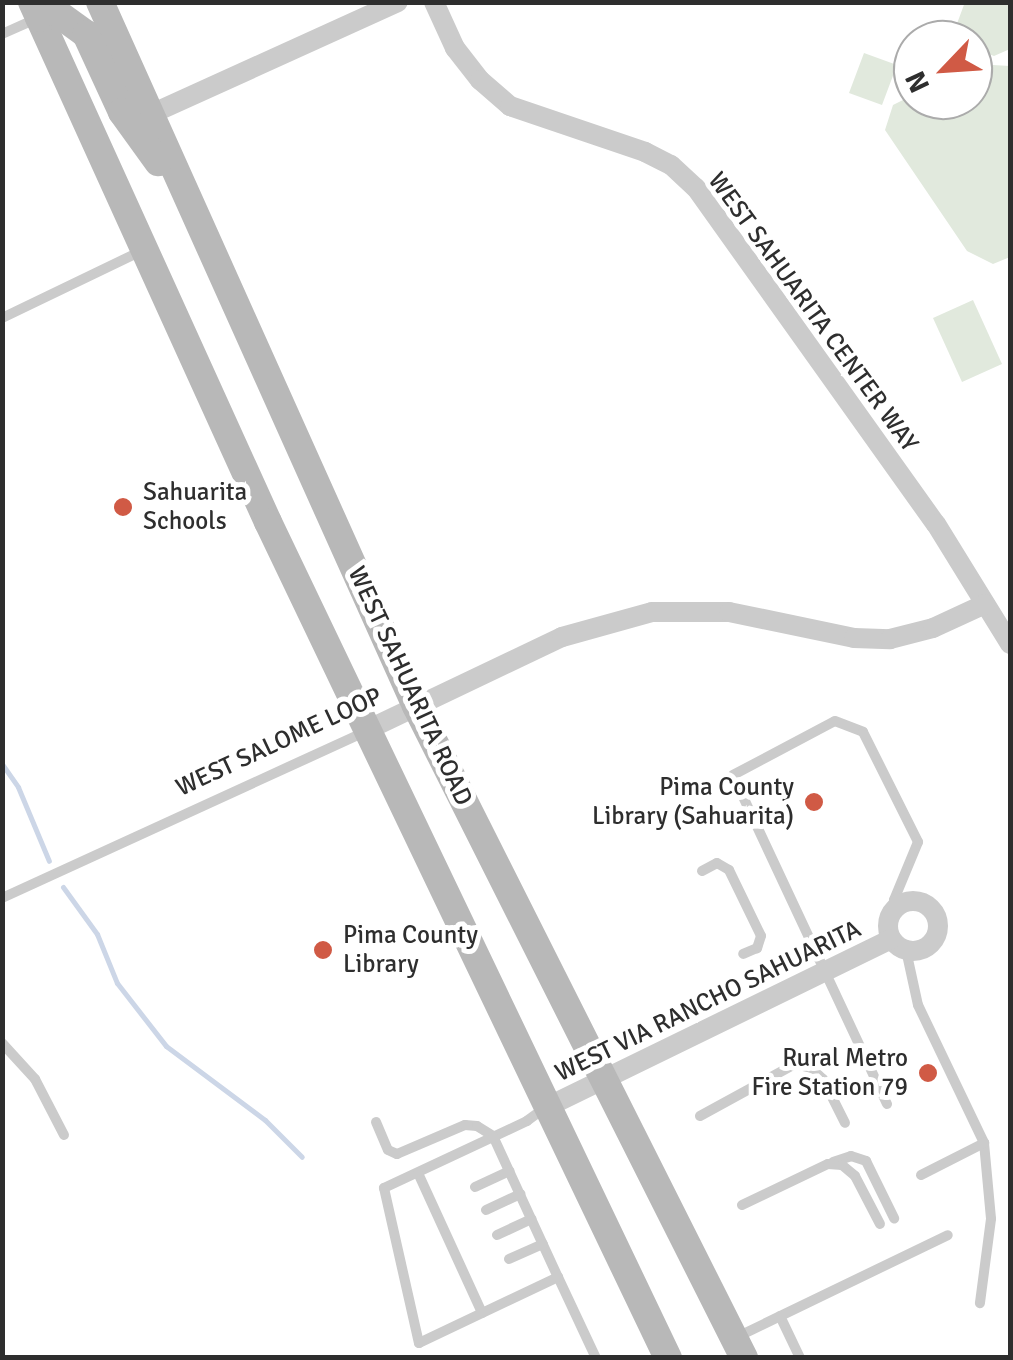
<!DOCTYPE html>
<style>
body{margin:0}
#map{position:relative;width:1013px;height:1360px;overflow:hidden;background:#fff;font-family:Signika,sans-serif}
div>[style]{position:absolute}
.green>*{inset:0;background:#e1e9dd}
.stream>*{height:5px;margin:-2.5px;padding:0 2.5px;transform-origin:2.5px;border-radius:2.5px;background:#ccd6e7}
.lane>*{height:10px;margin:-5px;padding:0 5px;transform-origin:5px;border-radius:5px;background:#cbcbcb}
.street>*{height:20px;margin:-10px;padding:0 10px;transform-origin:10px;border-radius:10px;background:#cbcbcb}
.street>.ring{margin:-10px;padding:0;box-sizing:content-box;background:none;border:20px solid #cbcbcb;border-radius:50%}
.secondary>*{height:28px;margin:-14px;padding:0 14px;transform-origin:14px;border-radius:14px;background:#b8b8b8}
.dots>*{width:28px;height:28px;translate:-50% -50%;box-sizing:border-box;border:5px solid #fff;border-radius:50%}
span{translate:-50% -50%;white-space:nowrap;text-align:center;line-height:1.15;-webkit-text-stroke:10px #fff;paint-order:stroke}
.street-label{font-size:25px;color:#2e2e2e}
.poi-label{font-size:25px;color:#2e2e2e}
.left{translate:0 -50%;text-align:left}
.right{translate:-100% -50%;text-align:right}
.frame{position:absolute;inset:0;border:5px solid #2e2e2e;pointer-events:none}
.north{position:absolute;left:893px;top:20px;width:100px;height:100px;box-sizing:border-box;background:#fff;border:2px solid #ababab;border-radius:50%;rotate:245deg;font-size:28px;font-weight:700;line-height:40px;text-align:center;color:#2e2e2e}
.north::after{content:'';display:block;margin:auto;width:35px;height:45px;background:#d05a45;clip-path:polygon(50% 0,100% 100%,50% 72%,0 100%)}
</style>
<div id="map">
<div class="green">
<div style="clip-path:polygon(965px 2px,1010px 3px,1010px 49px,994px 56px,973px 48px,973px 40px,960px 40px,962px 32px,955px 29px)"></div>
<div style="clip-path:polygon(864px 53px,897px 65px,882px 105px,849px 93px)"></div>
<div style="clip-path:polygon(993px 65px,1010px 66px,1010px 257px,993px 264px,967px 251px,885px 130px,893px 105px,913px 95px,913px 100px,973px 100px,973px 68px)"></div>
<div style="clip-path:polygon(973px 300px,1002px 364px,962px 382px,933px 318px)"></div>
</div>
<div class="stream">
<div style="left:2px;top:764px;width:28px;rotate:55deg"></div>
<div style="left:18px;top:787px;width:80px;rotate:67.3deg"></div>
<div style="left:63px;top:887px;width:58px;rotate:54.1deg"></div>
<div style="left:97px;top:934px;width:53px;rotate:67.8deg"></div>
<div style="left:117px;top:983px;width:80px;rotate:52.1deg"></div>
<div style="left:166px;top:1046px;width:124px;rotate:36.8deg"></div>
<div style="left:265px;top:1120px;width:52px;rotate:45deg"></div>
</div>
<div class="lane">
<div style="left:2px;top:34px;width:39px;rotate:-24deg"></div>
<div style="left:2px;top:318px;width:154px;rotate:-25.7deg"></div>
<div style="left:702px;top:871px;width:17px;rotate:-28deg"></div>
<div style="left:717px;top:863px;width:14px;rotate:30deg"></div>
<div style="left:729px;top:870px;width:73px;rotate:64.1deg"></div>
<div style="left:761px;top:936px;width:13px;rotate:108deg"></div>
<div style="left:757px;top:948px;width:15px;rotate:157deg"></div>
<div style="left:2px;top:898px;width:400px;rotate:-24.6deg"></div>
<div style="left:906px;top:950px;width:56px;rotate:77.7deg"></div>
<div style="left:918px;top:1005px;width:153px;rotate:64.4deg"></div>
<div style="left:984px;top:1143px;width:76px;rotate:84.7deg"></div>
<div style="left:991px;top:1219px;width:85px;rotate:97.5deg"></div>
<div style="left:2px;top:1043px;width:49px;rotate:47.5deg"></div>
<div style="left:35px;top:1079px;width:63px;rotate:62.6deg"></div>
<div style="left:887px;top:1104px;width:363px;rotate:-115.1deg"></div>
<div style="left:733px;top:775px;width:115px;rotate:-27.9deg"></div>
<div style="left:835px;top:721px;width:30px;rotate:21deg"></div>
<div style="left:863px;top:732px;width:123px;rotate:63.4deg"></div>
<div style="left:918px;top:842px;width:63px;rotate:112.5deg"></div>
<div style="left:894px;top:900px;width:8px;rotate:40deg"></div>
<div style="left:546px;top:1107px;width:24px;rotate:144deg"></div>
<div style="left:527px;top:1121px;width:158px;rotate:154.9deg"></div>
<div style="left:384px;top:1188px;width:159px;rotate:77.3deg"></div>
<div style="left:419px;top:1343px;width:154px;rotate:-25.4deg"></div>
<div style="left:558px;top:1277px;width:89px;rotate:64.9deg"></div>
<div style="left:700px;top:1116px;width:108px;rotate:-28.7deg"></div>
<div style="left:795px;top:1064px;width:16px;rotate:14deg"></div>
<div style="left:811px;top:1068px;width:16px;rotate:43deg"></div>
<div style="left:823px;top:1079px;width:49px;rotate:63.4deg"></div>
<div style="left:376px;top:1122px;width:30px;rotate:67deg"></div>
<div style="left:388px;top:1150px;width:10px;rotate:24deg"></div>
<div style="left:397px;top:1154px;width:74px;rotate:-23.1deg"></div>
<div style="left:465px;top:1125px;width:12px;rotate:5deg"></div>
<div style="left:477px;top:1126px;width:19px;rotate:32deg"></div>
<div style="left:493px;top:1136px;width:155px;rotate:65.3deg"></div>
<div style="left:833px;top:1162px;width:19px;rotate:-18deg"></div>
<div style="left:851px;top:1156px;width:16px;rotate:18deg"></div>
<div style="left:866px;top:1161px;width:64px;rotate:63.8deg"></div>
<div style="left:418px;top:1173px;width:154px;rotate:65.4deg"></div>
<div style="left:921px;top:1175px;width:71px;rotate:-26.9deg"></div>
<div style="left:475px;top:1187px;width:38px;rotate:-25deg"></div>
<div style="left:742px;top:1205px;width:95px;rotate:-25.5deg"></div>
<div style="left:828px;top:1164px;width:14px;rotate:4deg"></div>
<div style="left:842px;top:1165px;width:17px;rotate:40deg"></div>
<div style="left:855px;top:1176px;width:54px;rotate:62.5deg"></div>
<div style="left:486px;top:1210px;width:38px;rotate:-25deg"></div>
<div style="left:497px;top:1235px;width:38px;rotate:-25deg"></div>
<div style="left:509px;top:1259px;width:37px;rotate:-24deg"></div>
<div style="left:780px;top:1316px;width:47px;rotate:64.5deg"></div>
<div style="left:737px;top:1337px;width:234px;rotate:-25.8deg"></div>
</div>
<div class="street">
<div style="left:434px;top:2px;width:51px;rotate:65.5deg"></div>
<div style="left:455px;top:48px;width:41px;rotate:52deg"></div>
<div style="left:480px;top:80px;width:40px;rotate:41deg"></div>
<div style="left:510px;top:106px;width:143px;rotate:18.8deg"></div>
<div style="left:645px;top:152px;width:29px;rotate:27deg"></div>
<div style="left:671px;top:165px;width:34px;rotate:43deg"></div>
<div style="left:696px;top:188px;width:413px;rotate:54.5deg"></div>
<div style="left:936px;top:524px;width:141px;rotate:58.3deg"></div>
<div style="left:149px;top:115px;width:273px;rotate:-24.4deg"></div>
<div style="left:367px;top:730px;width:216px;rotate:-25.5deg"></div>
<div style="left:562px;top:637px;width:93px;rotate:-15.5deg"></div>
<div style="left:652px;top:612px;width:77px"></div>
<div style="left:729px;top:612px;width:128px;rotate:11.7deg"></div>
<div style="left:854px;top:638px;width:36px;rotate:2deg"></div>
<div style="left:890px;top:639px;width:44px;rotate:-14.3deg"></div>
<div style="left:933px;top:628px;width:57px;rotate:-24.8deg"></div>
<div class="ring" style="left:888px;top:901px;width:30px;height:30px"></div>
<div style="left:547px;top:1107px;width:383px;rotate:-26deg"></div>
</div>
<div class="secondary">
<div style="left:32px;top:2px;width:571px;rotate:65.59deg"></div>
<div style="left:268px;top:522px;width:927px;rotate:64.43deg"></div>
<div style="left:100px;top:2px;width:772px;rotate:65.83deg"></div>
<div style="left:416px;top:706px;width:730px;rotate:63.29deg"></div>
<div style="left:39px;top:18px;width:19px;rotate:-16deg"></div>
<div style="left:57px;top:13px;width:36px;rotate:36deg"></div>
<div style="left:86px;top:34px;width:86px;rotate:65.2deg"></div>
<div style="left:122px;top:112px;width:62px;rotate:54.2deg"></div>
</div>
<div class="dots">
<div style="left:123px;top:507px;background:#d05a45"></div>
<div style="left:814px;top:802px;background:#d05a45"></div>
<div style="left:323px;top:950px;background:#d05a45"></div>
<div style="left:928px;top:1073px;background:#d05a45"></div>
</div>
<div class="street-label">
<span style="left:813px;top:312px;rotate:54deg">WEST SAHUARITA CENTER WAY</span>
<span style="left:410px;top:686px;rotate:65deg">WEST SAHUARITA ROAD</span>
<span style="left:279px;top:742px;rotate:-25deg">WEST SALOME LOOP</span>
<span style="left:708px;top:1001px;rotate:-26deg">WEST VIA RANCHO SAHUARITA</span>
</div>
<div class="poi-label">
<span class="left" style="left:143px;top:507px">Sahuarita<br>Schools</span>
<span class="right" style="left:794px;top:802px">Pima County<br>Library (Sahuarita)</span>
<span class="left" style="left:343px;top:950px">Pima County<br>Library</span>
<span class="right" style="left:908px;top:1073px">Rural Metro<br>Fire Station 79</span>
</div>
<div class="frame"></div>
<div class="north">N</div>
</div>
